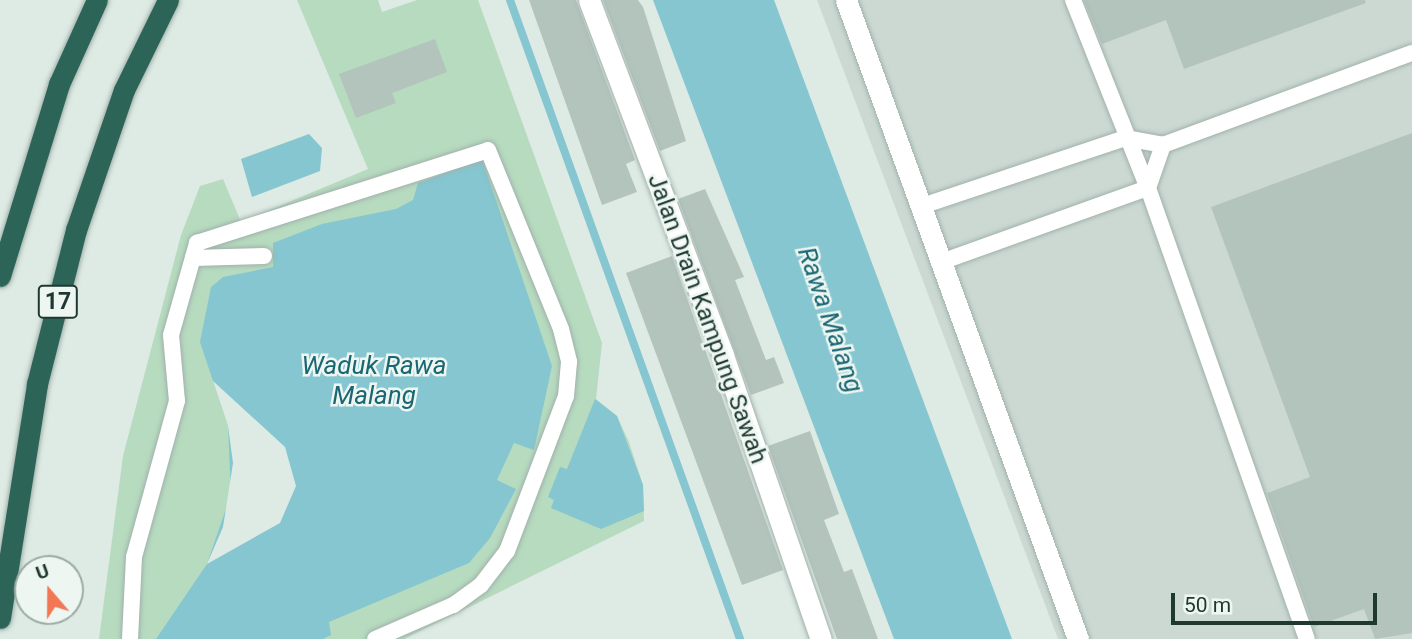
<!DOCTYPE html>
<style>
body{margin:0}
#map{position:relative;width:1412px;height:639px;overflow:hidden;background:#deeae4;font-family:Roboto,sans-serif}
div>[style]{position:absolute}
.built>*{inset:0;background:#ccd9d3}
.green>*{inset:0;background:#b6dbbf}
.water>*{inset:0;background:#85c6d0}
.pier>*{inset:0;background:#deeae4}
.stream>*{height:8px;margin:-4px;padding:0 4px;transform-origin:4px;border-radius:4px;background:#85c6d0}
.building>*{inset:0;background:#b3c4bd}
.roads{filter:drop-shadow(0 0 2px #a1b1ab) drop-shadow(0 0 2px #a1b1ab)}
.lane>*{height:16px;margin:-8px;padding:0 8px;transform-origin:8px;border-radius:8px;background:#fff}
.street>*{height:21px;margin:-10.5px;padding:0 10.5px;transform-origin:10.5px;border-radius:10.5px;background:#fff}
.highway>*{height:21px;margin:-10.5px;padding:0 10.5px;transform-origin:10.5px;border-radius:10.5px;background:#2c6558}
span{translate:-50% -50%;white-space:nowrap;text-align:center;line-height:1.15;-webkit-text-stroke:5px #eef6f2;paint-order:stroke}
.shield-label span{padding:2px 5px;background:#eef6f2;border:2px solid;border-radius:5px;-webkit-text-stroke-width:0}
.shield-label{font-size:23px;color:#1f3932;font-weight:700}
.street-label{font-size:24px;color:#1f3932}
.water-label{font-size:26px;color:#1a6774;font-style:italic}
.north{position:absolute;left:14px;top:555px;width:70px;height:70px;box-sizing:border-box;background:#eef6f2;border:2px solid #9baaa5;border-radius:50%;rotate:340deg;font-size:19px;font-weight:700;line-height:28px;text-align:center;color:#1f3932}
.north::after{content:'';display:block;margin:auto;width:24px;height:32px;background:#f27754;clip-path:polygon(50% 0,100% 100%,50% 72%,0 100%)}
.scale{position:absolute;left:1171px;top:593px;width:206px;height:32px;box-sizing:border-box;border:4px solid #1f3932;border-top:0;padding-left:9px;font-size:21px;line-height:24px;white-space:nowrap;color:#1f3932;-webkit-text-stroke:5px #eef6f2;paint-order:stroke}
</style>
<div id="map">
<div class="built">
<div style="clip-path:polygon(817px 0,1412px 0,1412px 639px,1058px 639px)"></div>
</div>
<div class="green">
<div style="clip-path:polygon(297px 0,378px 0,382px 12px,417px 0,478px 0,602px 343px,596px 399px,617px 416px,629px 442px,643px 485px,644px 521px,404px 639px,99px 639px,123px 456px,181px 235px,200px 186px,223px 179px,241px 222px,368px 169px)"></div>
</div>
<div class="water">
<div style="clip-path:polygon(653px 0,774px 0,1012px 639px,894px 639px)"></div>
<div style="clip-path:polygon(309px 134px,322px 148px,320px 171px,252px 197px,241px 159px)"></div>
<div style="clip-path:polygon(482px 159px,552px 366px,534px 450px,514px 443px,497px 480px,516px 489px,490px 538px,469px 563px,329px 622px,331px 635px,323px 639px,156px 639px,207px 564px,231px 494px,228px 426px,200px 342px,211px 287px,223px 277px,273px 267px,273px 243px,322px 224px,396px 209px,413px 200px,418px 183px)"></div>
<div style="clip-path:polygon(595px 399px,617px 416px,643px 485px,644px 511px,601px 529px,551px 508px,554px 500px,548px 497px,560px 467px,567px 469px)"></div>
</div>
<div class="pier">
<div style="clip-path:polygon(213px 381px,285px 447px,296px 486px,280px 523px,207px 564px,223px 527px,233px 463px,228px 426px)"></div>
</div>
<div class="stream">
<div style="left:510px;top:0;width:679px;rotate:70.2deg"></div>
</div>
<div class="building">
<div style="clip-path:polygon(529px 0,576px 0,635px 160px,626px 164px,637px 192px,602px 205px)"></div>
<div style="clip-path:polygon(603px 0,638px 0,643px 7px,686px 141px,660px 151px)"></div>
<div style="clip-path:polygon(1084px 0,1365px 0,1366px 3px,1184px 69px,1166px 20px,1102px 44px)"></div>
<div style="clip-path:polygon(435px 39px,447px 72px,392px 93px,396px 103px,356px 118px,339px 74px)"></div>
<div style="clip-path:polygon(1412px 133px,1412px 633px,1375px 639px,1364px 609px,1314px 627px,1267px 493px,1310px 477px,1211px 207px)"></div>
<div style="clip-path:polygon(705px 189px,744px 277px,735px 280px,766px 360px,774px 357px,784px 383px,751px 395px,678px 199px)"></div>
<div style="clip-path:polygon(672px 256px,783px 570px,742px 585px,626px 273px)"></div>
<div style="clip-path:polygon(810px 431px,839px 514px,824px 520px,844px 572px,852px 569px,878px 639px,837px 639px,768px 446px)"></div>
</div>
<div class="roads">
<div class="lane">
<div style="left:1073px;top:0;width:202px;rotate:68.3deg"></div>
<div style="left:1148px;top:188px;width:478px;rotate:70.6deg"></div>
<div style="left:922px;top:206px;width:214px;rotate:-18.5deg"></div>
<div style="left:1125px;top:138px;width:39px;rotate:10deg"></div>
<div style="left:1163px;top:145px;width:265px;rotate:-20.3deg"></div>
<div style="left:193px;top:258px;width:71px;rotate:-1.6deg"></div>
<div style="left:941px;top:262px;width:220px;rotate:-19.7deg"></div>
<div style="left:1148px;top:188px;width:46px;rotate:-70.8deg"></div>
<div style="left:130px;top:639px;width:82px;rotate:-87.2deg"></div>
<div style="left:134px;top:557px;width:162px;rotate:-74.6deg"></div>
<div style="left:177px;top:401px;width:66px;rotate:-95.2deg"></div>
<div style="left:171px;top:335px;width:96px;rotate:-74.2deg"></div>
<div style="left:197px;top:243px;width:305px;rotate:-17.7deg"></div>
<div style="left:488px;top:150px;width:193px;rotate:67.8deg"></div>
<div style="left:561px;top:329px;width:34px;rotate:76deg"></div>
<div style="left:569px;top:362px;width:34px;rotate:95deg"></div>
<div style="left:566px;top:396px;width:166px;rotate:110.8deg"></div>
<div style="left:507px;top:551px;width:43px;rotate:127.4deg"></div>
<div style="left:481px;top:585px;width:34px;rotate:144deg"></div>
<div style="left:453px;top:605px;width:85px;rotate:156.4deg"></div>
</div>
<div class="street">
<div style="left:589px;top:0;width:379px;rotate:69.3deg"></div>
<div style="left:723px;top:355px;width:300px;rotate:71deg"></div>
<div style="left:846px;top:0;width:680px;rotate:70.05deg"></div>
</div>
<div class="highway">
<div style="left:0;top:276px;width:201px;rotate:-72.9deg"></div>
<div style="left:59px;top:84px;width:92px;rotate:-65.7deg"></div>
<div style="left:0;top:618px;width:237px;rotate:-81deg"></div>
<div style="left:37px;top:384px;width:159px;rotate:-75.8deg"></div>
<div style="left:76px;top:230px;width:148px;rotate:-71.1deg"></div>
<div style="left:124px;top:90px;width:100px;rotate:-63.9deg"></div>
</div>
</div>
<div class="shield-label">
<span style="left:58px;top:302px">17</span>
</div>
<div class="street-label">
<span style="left:707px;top:319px;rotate:70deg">Jalan Drain Kampung Sawah</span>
</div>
<div class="water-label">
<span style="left:830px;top:320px;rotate:71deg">Rawa Malang</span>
<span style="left:374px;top:381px">Waduk Rawa<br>Malang</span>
</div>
<div class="north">U</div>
<div class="scale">50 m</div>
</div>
